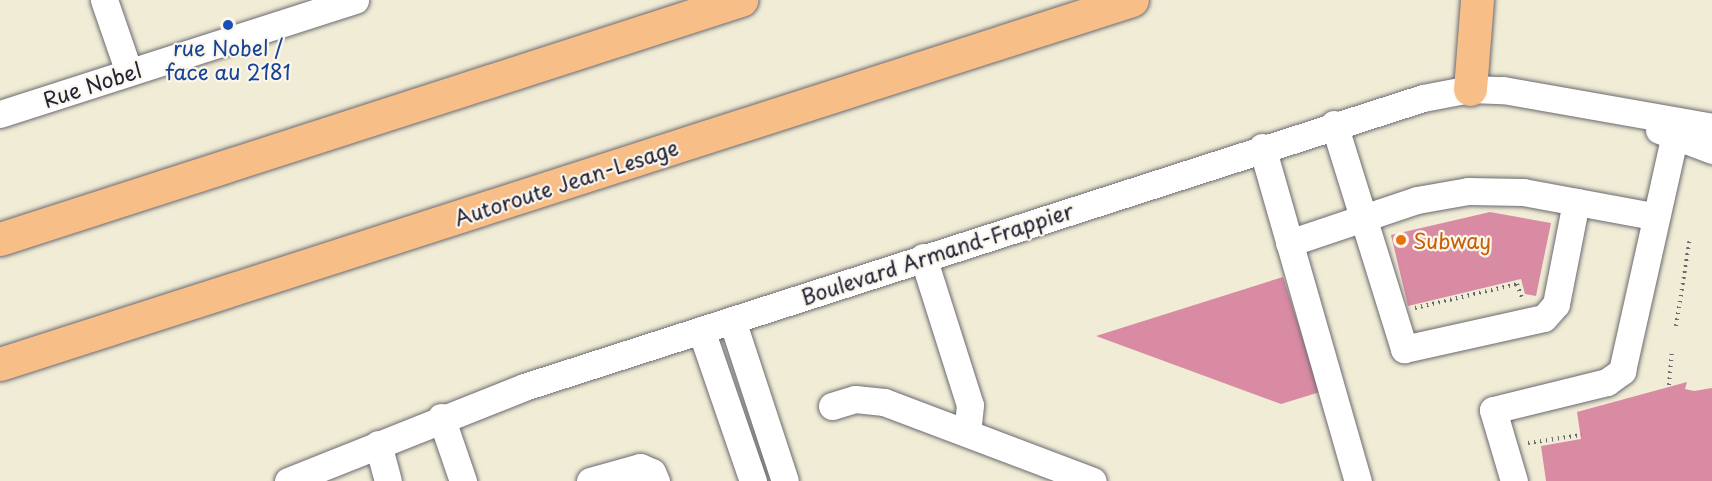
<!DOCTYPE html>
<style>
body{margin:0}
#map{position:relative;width:1712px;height:481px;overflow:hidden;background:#f1ecd5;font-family:"Playpen Sans",sans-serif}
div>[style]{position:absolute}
.building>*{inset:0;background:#d88ba3}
.path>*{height:4px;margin-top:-2px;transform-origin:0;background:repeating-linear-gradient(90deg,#6a6971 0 1.5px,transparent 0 6px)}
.roads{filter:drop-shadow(0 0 2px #6a6971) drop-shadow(0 0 2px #6a6971)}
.minor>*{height:27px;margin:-13.5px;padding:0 13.5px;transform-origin:13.5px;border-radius:13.5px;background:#fff}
.highway>*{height:33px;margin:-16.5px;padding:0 16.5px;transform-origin:16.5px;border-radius:16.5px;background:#f7be87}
.dots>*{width:16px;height:16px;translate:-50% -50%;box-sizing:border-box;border:3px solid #fbf7ec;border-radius:50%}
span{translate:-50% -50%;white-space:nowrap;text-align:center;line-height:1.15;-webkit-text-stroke:4.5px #fbf7ec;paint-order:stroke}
.transit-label{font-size:21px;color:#164399}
.street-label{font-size:21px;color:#22223b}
.food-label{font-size:21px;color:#c56008}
.left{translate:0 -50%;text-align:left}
</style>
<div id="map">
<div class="building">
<div style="clip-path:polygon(1490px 212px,1551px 223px,1536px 296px,1525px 294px,1521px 279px,1408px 306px,1391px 235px)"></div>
<div style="clip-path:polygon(1283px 277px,1320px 392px,1281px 404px,1096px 336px)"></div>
<div style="clip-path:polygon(1687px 382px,1685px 389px,1694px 391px,1712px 388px,1712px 481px,1546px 481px,1541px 446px,1581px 439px,1577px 412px)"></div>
</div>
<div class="path">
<div style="left:1415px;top:308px;width:105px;rotate:-13.2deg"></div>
<div style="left:1517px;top:284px;width:15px;rotate:70deg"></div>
<div style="left:1676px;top:326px;width:89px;rotate:-81deg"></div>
<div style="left:1669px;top:385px;width:34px;rotate:-85deg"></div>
<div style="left:1528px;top:443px;width:54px;rotate:-8.6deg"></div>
</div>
<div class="roads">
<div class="minor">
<div style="left:104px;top:0;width:76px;rotate:70.9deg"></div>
<div style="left:0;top:114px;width:373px;rotate:-17.8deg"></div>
<div style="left:1334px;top:124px;width:236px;rotate:72.7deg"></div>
<div style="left:1404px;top:349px;width:143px;rotate:-12.5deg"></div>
<div style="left:1544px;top:318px;width:18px;rotate:-49deg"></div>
<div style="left:1556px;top:304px;width:104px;rotate:-78.9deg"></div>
<div style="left:1659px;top:130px;width:57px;rotate:20.7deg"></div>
<div style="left:1262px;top:147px;width:348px;rotate:74deg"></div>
<div style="left:1289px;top:243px;width:135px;rotate:-18.6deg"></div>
<div style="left:1417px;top:200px;width:52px;rotate:-10deg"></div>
<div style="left:1468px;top:191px;width:55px;rotate:1deg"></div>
<div style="left:1523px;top:192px;width:132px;rotate:10.5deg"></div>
<div style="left:923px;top:257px;width:155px;rotate:72.4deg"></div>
<div style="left:970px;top:405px;width:28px;rotate:96deg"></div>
<div style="left:732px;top:320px;width:169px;rotate:71.8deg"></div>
<div style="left:701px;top:330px;width:160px;rotate:71deg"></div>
<div style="left:832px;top:406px;width:24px;rotate:-17deg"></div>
<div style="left:855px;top:399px;width:29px;rotate:6deg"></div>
<div style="left:884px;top:402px;width:223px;rotate:20.7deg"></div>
<div style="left:441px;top:417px;width:68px;rotate:71deg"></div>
<div style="left:378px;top:444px;width:38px;rotate:75deg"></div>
<div style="left:288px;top:481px;width:254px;rotate:-21.7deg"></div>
<div style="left:524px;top:387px;width:944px;rotate:-17.82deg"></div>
<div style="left:1423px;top:98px;width:48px;rotate:-10.8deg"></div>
<div style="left:1470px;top:89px;width:33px;rotate:2deg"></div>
<div style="left:1503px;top:90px;width:212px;rotate:10deg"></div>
<div style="left:590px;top:481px;width:52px;rotate:-15.6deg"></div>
<div style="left:640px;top:467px;width:13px;rotate:23deg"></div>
<div style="left:652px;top:472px;width:10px;rotate:66deg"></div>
<div style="left:1514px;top:481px;width:74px;rotate:-106.5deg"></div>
<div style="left:1493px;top:410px;width:117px;rotate:-13.8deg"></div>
<div style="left:1607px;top:382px;width:19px;rotate:-36deg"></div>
<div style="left:1622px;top:371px;width:256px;rotate:-77.4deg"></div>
</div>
<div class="highway">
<div style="left:1470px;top:89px;width:89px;rotate:-85.5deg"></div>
<div style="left:0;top:239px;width:779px;rotate:-17.88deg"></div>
<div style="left:0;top:364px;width:1189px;rotate:-17.83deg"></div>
</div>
</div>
<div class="dots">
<div style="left:228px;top:25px;background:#1a4fb4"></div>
<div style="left:1401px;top:240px;background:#e8710a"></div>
</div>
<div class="transit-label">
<span style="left:228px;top:59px">rue Nobel /<br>face au 2181</span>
</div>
<div class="street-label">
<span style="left:92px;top:84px;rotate:-18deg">Rue Nobel</span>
<span style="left:566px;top:182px;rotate:-18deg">Autoroute Jean-Lesage</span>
<span style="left:937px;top:253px;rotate:-18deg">Boulevard Armand-Frappier</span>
</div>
<div class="food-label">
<span class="left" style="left:1413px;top:240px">Subway</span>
</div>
</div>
